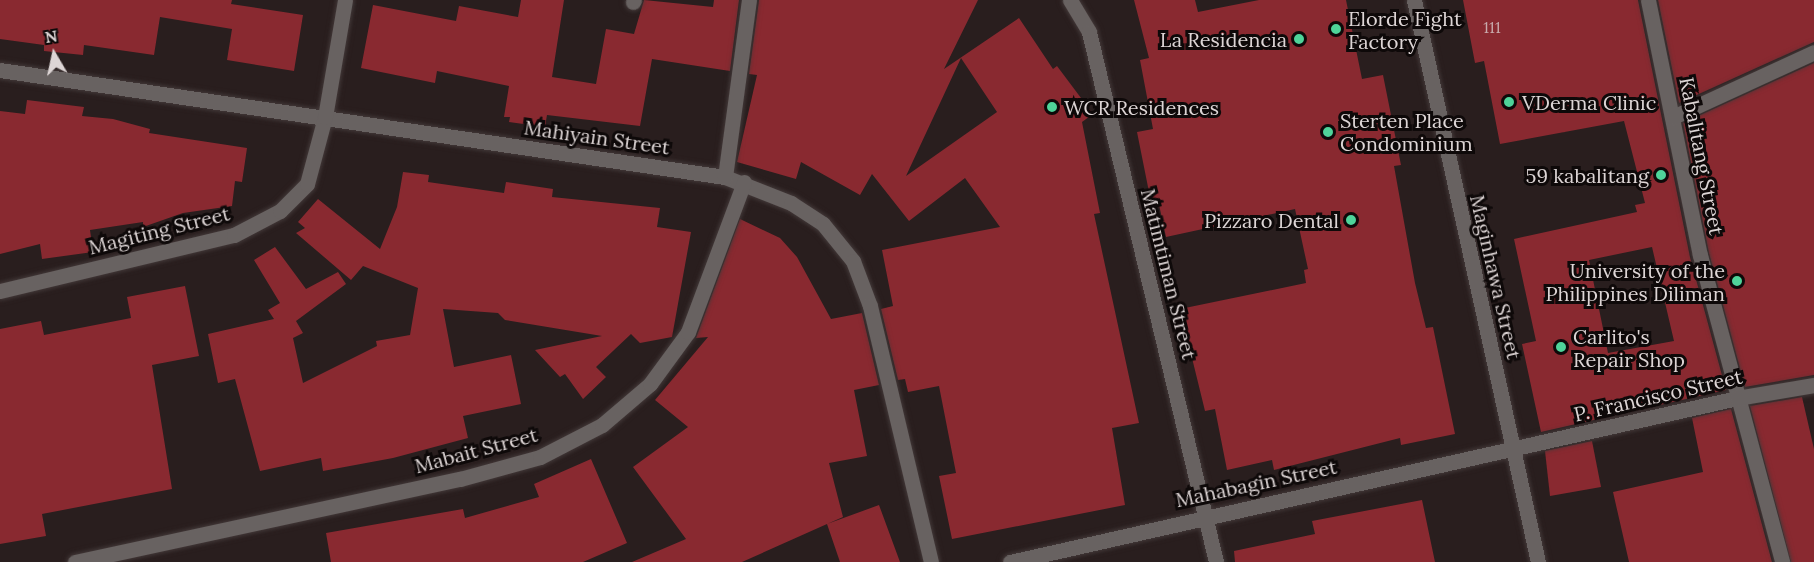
<!DOCTYPE html>
<style>
body{margin:0}
#map{position:relative;width:1814px;height:562px;overflow:hidden;background:#291e1e;font-family:Lora,serif}
div>[style]{position:absolute}
.building>*{inset:0;background:#892930}
.roads{filter:drop-shadow(0 0 2px #423838) drop-shadow(0 0 2px #423838)}
.minor>*{height:15px;margin:-7.5px;padding:0 7.5px;transform-origin:7.5px;border-radius:7.5px;background:#686261}
.dots>*{width:16px;height:16px;translate:-50% -50%;box-sizing:border-box;border:3px solid #0e0909;border-radius:50%}
span{translate:-50% -50%;white-space:nowrap;text-align:center;line-height:1.15;-webkit-text-stroke:6px #0e0909;paint-order:stroke}
.number-label{font-size:16px;color:#c8aaac}
.number-label span{-webkit-text-stroke-width:0}
.poi-label{font-size:20px;color:#ddd5d5}
.left{translate:0 -50%;text-align:left}
.right{translate:-100% -50%;text-align:right}
.street-label{font-size:20px;color:#ddd5d5}
.north{position:absolute;left:24px;top:24px;width:60px;height:60px;-webkit-text-stroke:4px #0e0909;paint-order:stroke;rotate:351deg;font-size:16px;font-weight:700;line-height:24px;text-align:center;color:#ddd5d5}
.north::after{content:'';display:block;margin:auto;width:21px;height:27px;background:#ddd5d5;clip-path:polygon(50% 0,100% 100%,50% 72%,0 100%)}
</style>
<div id="map">
<div class="building">
<div style="clip-path:polygon(0 0,232px 0,231px 4px,303px 15px,294px 71px,227px 60px,232px 29px,160px 17px,154px 55px,84px 45px,83px 55px,44px 51px,44px 45px,0 39px)"></div>
<div style="clip-path:polygon(521px 0,564px 0,552px 77px,596px 84px,606px 29px,634px 34px,644px 0,713px 7px,714px 0,739px 0,730px 71px,652px 59px,640px 126px,547px 115px,545px 127px,509px 122px,510px 117px,504px 117px,509px 86px,437px 71px,435px 83px,361px 68px,373px 5px,456px 21px,459px 6px,518px 17px)"></div>
<div style="clip-path:polygon(evenodd,759px 0,978px 0,944px 69px,1019px 18px,1053px 69px,1057px 66px,1093px 114px,1082px 122px,1100px 213px,1094px 214px,1139px 423px,1112px 428px,1125px 505px,952px 539px,939px 476px,956px 473px,939px 386px,908px 392px,905px 379px,898px 380px,881px 309px,893px 306px,882px 250px,1000px 227px,965px 178px,909px 221px,872px 174px,860px 195px,801px 162px,796px 179px,737px 162px,757px 75px,749px 74px,759px 0,961px 58px,997px 112px,906px 176px,961px 58px)"></div>
<div style="clip-path:polygon(1134px 0,1195px 0,1198px 12px,1259px 0,1346px 0,1362px 79px,1383px 75px,1401px 165px,1394px 166px,1415px 283px,1426px 328px,1433px 327px,1455px 434px,1401px 445px,1400px 438px,1274px 470px,1272px 460px,1227px 470px,1215px 409px,1205px 411px,1180px 309px,1306px 283px,1304px 270px,1308px 269px,1295px 209px,1166px 237px,1158px 200px,1151px 202px,1137px 132px,1153px 129px,1140px 60px,1149px 58px)"></div>
<div style="clip-path:polygon(evenodd,1463px 0,1638px 0,1690px 257px,1726px 390px,1541px 432px,1522px 344px,1536px 341px,1514px 239px,1637px 212px,1635px 205px,1645px 203px,1624px 121px,1500px 144px,1484px 61px,1475px 63px,1463px 0,1652px 247px,1674px 341px,1608px 353px,1589px 260px,1652px 247px)"></div>
<div style="clip-path:polygon(1658px 0,1814px 0,1814px 42px,1679px 103px)"></div>
<div style="clip-path:polygon(1814px 63px,1814px 375px,1745px 387px,1709px 253px,1683px 123px)"></div>
<div style="clip-path:polygon(27px 100px,84px 107px,82px 116px,113px 119px,150px 129px,149px 133px,247px 148px,242px 182px,235px 181px,232px 206px,183px 213px,143px 227px,143px 222px,90px 230px,93px 252px,42px 259px,40px 244px,0 254px,0 111px,25px 114px)"></div>
<div style="clip-path:polygon(403px 172px,429px 175px,428px 182px,504px 193px,506px 182px,553px 189px,552px 197px,660px 208px,657px 227px,691px 232px,672px 337px,640px 343px,631px 334px,596px 367px,606px 377px,583px 399px,565px 374px,560px 377px,535px 350px,602px 336px,505px 320px,498px 313px,443px 309px,454px 367px,511px 355px,521px 404px,463px 416px,468px 438px,393px 458px,323px 471px,321px 458px,260px 471px,235px 379px,218px 383px,208px 334px,274px 319px,268px 310px,280px 303px,254px 260px,275px 247px,306px 289px,338px 272px,346px 284px,296px 321px,303px 333px,293px 338px,303px 383px,377px 346px,376px 341px,410px 335px,418px 288px,363px 266px,351px 280px,296px 233px,305px 228px,298px 222px,318px 199px,380px 249px,397px 207px)"></div>
<div style="clip-path:polygon(740px 219px,780px 238px,797px 257px,831px 319px,862px 313px,879px 385px,854px 390px,867px 456px,829px 463px,843px 517px,827px 524px,879px 505px,900px 562px,840px 562px,827px 524px,742px 562px,632px 562px,686px 539px,633px 467px,688px 427px,655px 400px,708px 337px,696px 338px)"></div>
<div style="clip-path:polygon(185px 286px,199px 356px,152px 365px,172px 489px,42px 514px,46px 536px,0 544px,0 329px,41px 321px,44px 335px,131px 318px,127px 297px)"></div>
<div style="clip-path:polygon(1802px 397px,1814px 449px,1814px 562px,1791px 562px,1750px 406px)"></div>
<div style="clip-path:polygon(1731px 409px,1772px 562px,1629px 562px,1613px 492px,1703px 472px,1692px 418px)"></div>
<div style="clip-path:polygon(1592px 441px,1601px 487px,1550px 496px,1545px 451px)"></div>
<div style="clip-path:polygon(591px 459px,627px 543px,583px 562px,331px 562px,326px 533px,463px 509px,465px 518px,539px 497px,534px 484px)"></div>
<div style="clip-path:polygon(1422px 500px,1435px 562px,1235px 562px,1234px 551px,1315px 534px,1312px 521px)"></div>
</div>
<div class="roads">
<div class="minor">
<div style="left:1070px;top:0;width:37px;rotate:59deg"></div>
<div style="left:1089px;top:32px;width:545px;rotate:76.52deg"></div>
<div style="left:1414px;top:0;width:576px;rotate:77.56deg"></div>
<div style="left:1648px;top:0;width:260px;rotate:78.5deg"></div>
<div style="left:1700px;top:255px;width:318px;rotate:75deg"></div>
<div style="left:633px;top:2px;width:2px;rotate:-63deg"></div>
<div style="left:0;top:70px;width:733px;rotate:8.4deg"></div>
<div style="left:725px;top:177px;width:71px;rotate:21.5deg"></div>
<div style="left:791px;top:203px;width:38px;rotate:33deg"></div>
<div style="left:823px;top:224px;width:48px;rotate:51deg"></div>
<div style="left:853px;top:261px;width:48px;rotate:69.3deg"></div>
<div style="left:870px;top:306px;width:263px;rotate:76.6deg"></div>
<div style="left:1673px;top:117px;width:155px;rotate:-24.7deg"></div>
<div style="left:725px;top:177px;width:179px;rotate:-82.3deg"></div>
<div style="left:0;top:291px;width:241px;rotate:-13.5deg"></div>
<div style="left:234px;top:235px;width:52px;rotate:-27.6deg"></div>
<div style="left:280px;top:211px;width:38px;rotate:-45deg"></div>
<div style="left:307px;top:184px;width:69px;rotate:-75deg"></div>
<div style="left:325px;top:117px;width:119px;rotate:-80.3deg"></div>
<div style="left:75px;top:562px;width:394px;rotate:-12.2deg"></div>
<div style="left:460px;top:479px;width:83px;rotate:-15.4deg"></div>
<div style="left:540px;top:457px;width:70px;rotate:-27.3deg"></div>
<div style="left:602px;top:425px;width:63px;rotate:-40.5deg"></div>
<div style="left:650px;top:384px;width:64px;rotate:-53.8deg"></div>
<div style="left:688px;top:332px;width:160px;rotate:-69.5deg"></div>
<div style="left:1010px;top:562px;width:745px;rotate:-12.71deg"></div>
<div style="left:1737px;top:398px;width:78px;rotate:-9.6deg"></div>
</div>
</div>
<div class="dots">
<div style="left:1336px;top:29px;background:#4fd399"></div>
<div style="left:1299px;top:39px;background:#4fd399"></div>
<div style="left:1509px;top:102px;background:#4fd399"></div>
<div style="left:1052px;top:107px;background:#4fd399"></div>
<div style="left:1328px;top:132px;background:#4fd399"></div>
<div style="left:1661px;top:175px;background:#4fd399"></div>
<div style="left:1351px;top:220px;background:#4fd399"></div>
<div style="left:1737px;top:281px;background:#4fd399"></div>
<div style="left:1561px;top:347px;background:#4fd399"></div>
</div>
<div class="number-label">
<span style="left:1492px;top:27px">111</span>
</div>
<div class="poi-label">
<span class="left" style="left:1348px;top:30px">Elorde Fight<br>Factory</span>
<span class="right" style="left:1287px;top:39px">La Residencia</span>
<span class="left" style="left:1522px;top:102px">VDerma Clinic</span>
<span class="left" style="left:1064px;top:107px">WCR Residences</span>
<span class="left" style="left:1340px;top:132px">Sterten Place<br>Condominium</span>
<span class="right" style="left:1649px;top:175px">59 kabalitang</span>
<span class="right" style="left:1339px;top:220px">Pizzaro Dental</span>
<span class="right" style="left:1725px;top:282px">University of the<br>Philippines Diliman</span>
<span class="left" style="left:1573px;top:348px">Carlito's<br>Repair Shop</span>
</div>
<div class="street-label">
<span style="left:597px;top:137px;rotate:8deg">Mahiyain Street</span>
<span style="left:1702px;top:156px;rotate:79deg">Kabalitang Street</span>
<span style="left:159px;top:230px;rotate:-14deg">Magiting Street</span>
<span style="left:1169px;top:274px;rotate:76deg">Matimtiman Street</span>
<span style="left:1496px;top:277px;rotate:77deg">Maginhawa Street</span>
<span style="left:1658px;top:395px;rotate:-13deg">P. Francisco Street</span>
<span style="left:476px;top:450px;rotate:-15deg">Mabait Street</span>
<span style="left:1256px;top:483px;rotate:-12deg">Mahabagin Street</span>
</div>
<div class="north">N</div>
</div>
